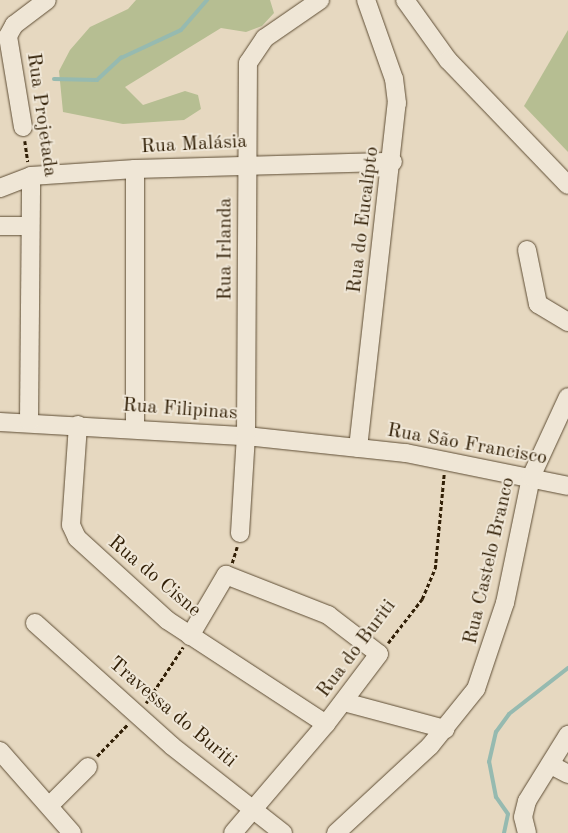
<!DOCTYPE html>
<meta charset="utf-8">
<style>
body{margin:0}
#map{position:relative;width:568px;height:833px;overflow:hidden;background:#e6d8c0;font-family:"Old Standard TT",serif}
div>[style]{position:absolute}
.green>*{inset:0;background:#b6be92}
.stream>*{height:4px;margin:-2px;padding:0 2px;transform-origin:2px;border-radius:2px;background:#96bab0}
.path>*{height:2.5px;margin-top:-1.25px;transform-origin:0;background:repeating-linear-gradient(90deg,#311f06 0 4px,transparent 0 6.5px)}
.roads{filter:drop-shadow(0 0 1px #5e4d34) drop-shadow(0 0 1px #5e4d34)}
.minor>*{height:18px;margin:-9px;padding:0 9px;transform-origin:9px;border-radius:9px;background:#efe6d6}
span{translate:-50% -50%;white-space:nowrap;text-align:center;line-height:1.15;-webkit-text-stroke:4px #efe6d6;paint-order:stroke}
.street-label{font-size:20px;color:#311f06}
</style>
<div id="map">
<div class="green">
<div style="clip-path:polygon(136px 0,270px 0,274px 13px,262px 26px,246px 32px,221px 28px,125px 87px,143px 105px,185px 91px,198px 95px,201px 109px,184px 120px,123px 124px,63px 112px,59px 71px,70px 50px,90px 27px,128px 9px)"></div>
<div style="clip-path:polygon(568px 30px,568px 152px,524px 106px)"></div>
</div>
<div class="stream">
<div style="left:54px;top:79px;width:43px;rotate:1.3deg"></div>
<div style="left:97px;top:80px;width:33px;rotate:-43deg"></div>
<div style="left:121px;top:58px;width:66px;rotate:-25deg"></div>
<div style="left:181px;top:30px;width:40px;rotate:-49deg"></div>
<div style="left:504px;top:833px;width:19px;rotate:-78deg"></div>
<div style="left:508px;top:814px;width:21px;rotate:-125deg"></div>
<div style="left:496px;top:797px;width:36px;rotate:-101deg"></div>
<div style="left:489px;top:762px;width:31px;rotate:-77deg"></div>
<div style="left:496px;top:732px;width:22px;rotate:-54deg"></div>
<div style="left:509px;top:714px;width:75px;rotate:-37.9deg"></div>
</div>
<div class="path">
<div style="left:25px;top:141px;width:21px;rotate:82deg"></div>
<div style="left:232px;top:563px;width:17px;rotate:-73deg"></div>
<div style="left:388px;top:643px;width:56px;rotate:-52.3deg"></div>
<div style="left:422px;top:599px;width:33px;rotate:-67deg"></div>
<div style="left:435px;top:569px;width:95px;rotate:-84.6deg"></div>
<div style="left:146px;top:703px;width:67px;rotate:-56.5deg"></div>
<div style="left:97px;top:756px;width:45px;rotate:-45.9deg"></div>
</div>
<div class="roads">
<div class="minor">
<div style="left:405px;top:0;width:74px;rotate:54.4deg"></div>
<div style="left:448px;top:60px;width:173px;rotate:46.2deg"></div>
<div style="left:23px;top:127px;width:92px;rotate:-99.4deg"></div>
<div style="left:8px;top:36px;width:13px;rotate:-61deg"></div>
<div style="left:14px;top:25px;width:41px;rotate:-37.1deg"></div>
<div style="left:0;top:188px;width:33px;rotate:-21deg"></div>
<div style="left:31px;top:176px;width:104px;rotate:-3.9deg"></div>
<div style="left:135px;top:169px;width:258px;rotate:-1.6deg"></div>
<div style="left:0;top:226px;width:30px"></div>
<div style="left:527px;top:250px;width:55px;rotate:78.5deg"></div>
<div style="left:538px;top:304px;width:35px;rotate:31deg"></div>
<div style="left:0;top:422px;width:246px;rotate:3.3deg"></div>
<div style="left:246px;top:436px;width:161px;rotate:6.1deg"></div>
<div style="left:406px;top:453px;width:165px;rotate:11.5deg"></div>
<div style="left:29px;top:422px;width:246px;rotate:-89.5deg"></div>
<div style="left:78px;top:425px;width:100px;rotate:94deg"></div>
<div style="left:71px;top:525px;width:14px;rotate:65deg"></div>
<div style="left:77px;top:538px;width:122px;rotate:42.3deg"></div>
<div style="left:167px;top:620px;width:190px;rotate:33.2deg"></div>
<div style="left:135px;top:429px;width:260px;rotate:-90deg"></div>
<div style="left:358px;top:448px;width:347px;rotate:-83.6deg"></div>
<div style="left:397px;top:103px;width:24px;rotate:-97deg"></div>
<div style="left:394px;top:79px;width:84px;rotate:-109.5deg"></div>
<div style="left:240px;top:533px;width:97px;rotate:-86.5deg"></div>
<div style="left:246px;top:436px;width:373px;rotate:-89.7deg"></div>
<div style="left:248px;top:63px;width:30px;rotate:-56deg"></div>
<div style="left:265px;top:38px;width:67px;rotate:-34.6deg"></div>
<div style="left:35px;top:623px;width:184px;rotate:41.9deg"></div>
<div style="left:172px;top:746px;width:141px;rotate:38.1deg"></div>
<div style="left:190px;top:636px;width:71px;rotate:-59.5deg"></div>
<div style="left:226px;top:575px;width:110px;rotate:21.4deg"></div>
<div style="left:328px;top:615px;width:64px;rotate:37.4deg"></div>
<div style="left:379px;top:654px;width:88px;rotate:127.1deg"></div>
<div style="left:326px;top:724px;width:143px;rotate:130.5deg"></div>
<div style="left:344px;top:702px;width:105px;rotate:15deg"></div>
<div style="left:0;top:751px;width:109px;rotate:48.7deg"></div>
<div style="left:551px;top:765px;width:19px;rotate:28deg"></div>
<div style="left:49px;top:806px;width:55px;rotate:-45deg"></div>
<div style="left:336px;top:833px;width:128px;rotate:-42.8deg"></div>
<div style="left:430px;top:746px;width:73px;rotate:-51.1deg"></div>
<div style="left:476px;top:689px;width:91px;rotate:-71.4deg"></div>
<div style="left:505px;top:603px;width:129px;rotate:-78.3deg"></div>
<div style="left:531px;top:477px;width:88px;rotate:-65.2deg"></div>
<div style="left:527px;top:833px;width:16px;rotate:-104deg"></div>
<div style="left:523px;top:817px;width:16px;rotate:-76deg"></div>
<div style="left:527px;top:801px;width:78px;rotate:-58.2deg"></div>
</div>
</div>
<div class="street-label">
<span style="left:41px;top:115px;rotate:82deg">Rua Projetada</span>
<span style="left:194px;top:145px;rotate:-3deg">Rua Malásia</span>
<span style="left:364px;top:220px;rotate:-83deg">Rua do Eucalípto</span>
<span style="left:226px;top:249px;rotate:-90deg">Rua Irlanda</span>
<span style="left:180px;top:410px;rotate:4deg">Rua Filipinas</span>
<span style="left:467px;top:445px;rotate:10deg">Rua São Francisco</span>
<span style="left:490px;top:561px;rotate:-77deg">Rua Castelo Branco</span>
<span style="left:154px;top:577px;rotate:40deg">Rua do Cisne</span>
<span style="left:357px;top:649px;rotate:-53deg">Rua do Buriti</span>
<span style="left:172px;top:713px;rotate:40deg">Travessa do Buriti</span>
</div>
</div>
